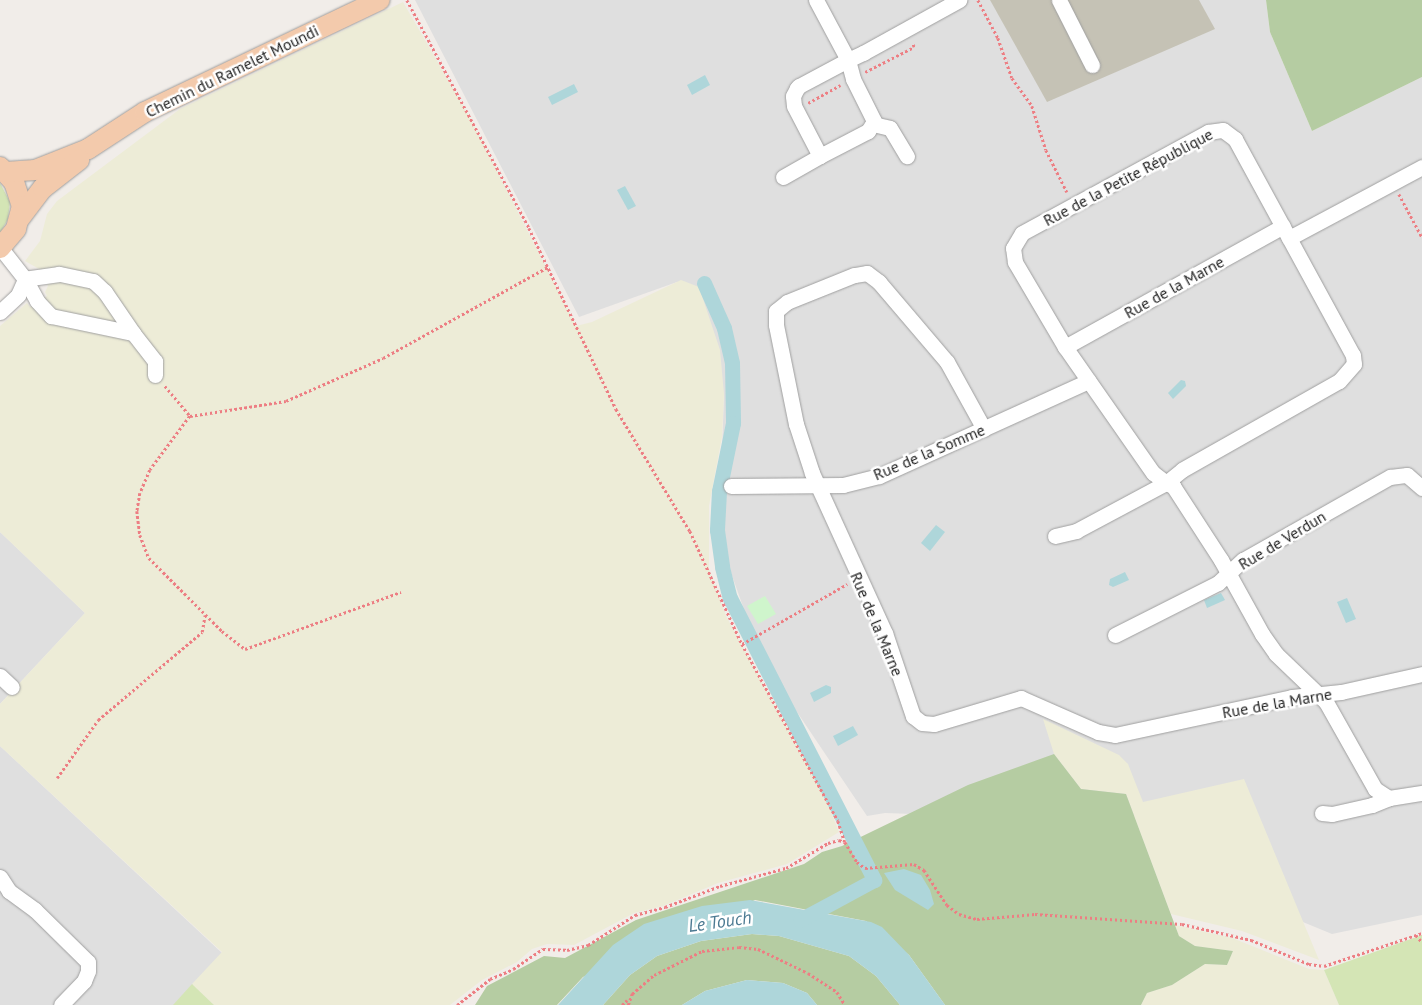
<!DOCTYPE html>
<meta charset="utf-8">
<style>
body{margin:0}
#map{position:relative;width:1422px;height:1005px;overflow:hidden;background:#f1ede9;font-family:"PT Sans",sans-serif}
div>[style]{position:absolute}
.residential>*{inset:0;background:#dfdfdf}
.construction>*{inset:0;background:#c5c2b5}
.farmland>*{inset:0;background:#edecd7}
.grass>*{inset:0;background:#d4e5b5}
.forest>*{inset:0;background:#b5cca2}
.park>*{inset:0;background:#cff5cc}
.water>*{inset:0;background:#aed6da}
.canal>*{height:15px;margin:-7.5px;padding:0 7.5px;transform-origin:7.5px;border-radius:7.5px;background:#aed6da}
.path>*{height:2.5px;margin-top:-1.25px;transform-origin:0;background:repeating-linear-gradient(90deg,#ed7e83 0 2.5px,transparent 0 5px)}
.roads{filter:drop-shadow(0 0 1px #9f9f9f) drop-shadow(0 0 1px #9f9f9f)}
.minor>*{height:15px;margin:-7.5px;padding:0 7.5px;transform-origin:7.5px;border-radius:7.5px;background:#fff}
.major>*{height:20px;margin:-10px;padding:0 10px;transform-origin:10px;border-radius:10px;background:#f3caac}
span{translate:-50% -50%;white-space:nowrap;text-align:center;line-height:1.15;-webkit-text-stroke:5px #fff;paint-order:stroke}
.street-label{font-size:16px;color:#222}
.water-label{font-size:18px;color:#4c7a92;font-style:italic}
</style>
<div id="map">
<div class="residential">
<div style="clip-path:polygon(415px 0,1266px 0,1270px 32px,1312px 131px,1422px 77px,1422px 915px,1332px 934px,1281px 913px,1234px 796px,1109px 821px,885px 813px,867px 816px,762px 660px,719px 539px,724px 394px,677px 282px,579px 317px)"></div>
<div style="clip-path:polygon(0 532px,85px 613px,0 704px)"></div>
<div style="clip-path:polygon(0 746px,222px 953px,174px 1005px,0 1005px)"></div>
</div>
<div class="construction">
<div style="clip-path:polygon(990px 0,1199px 0,1215px 29px,1047px 102px)"></div>
</div>
<div class="farmland">
<div style="clip-path:polygon(403px 2px,469px 116px,576px 326px,592px 322px,681px 280px,699px 287px,720px 350px,724px 394px,722px 437px,709px 506px,709px 569px,726px 616px,825px 797px,839px 832px,787px 864px,718px 883px,663px 906px,634px 913px,574px 945px,547px 944px,532px 949px,517px 962px,482px 980px,450px 1005px,214px 1005px,192px 984px,222px 952px,0 746px,0 704px,85px 613px,0 532px,0 326px,27px 303px,30px 307px,47px 296px,45px 292px,48px 286px,39px 269px,25px 261px,40px 241px,47px 214px,57px 201px,180px 109px)"></div>
<div style="clip-path:polygon(1043px 719px,1119px 755px,1128px 764px,1143px 802px,1244px 779px,1319px 960px,1242px 931px,1171px 914px,1126px 794px,1081px 789px,1054px 754px)"></div>
<div style="clip-path:polygon(1175px 925px,1232px 938px,1309px 969px,1324px 970px,1339px 1005px,1141px 1005px,1147px 993px,1172px 985px,1205px 964px,1227px 965px,1233px 951px,1195px 946px,1179px 936px)"></div>
</div>
<div class="grass">
<div style="clip-path:polygon(0 183px,10px 202px,8px 219px,0 233px)"></div>
<div style="clip-path:polygon(1422px 935px,1422px 1005px,1339px 1005px,1324px 970px)"></div>
<div style="clip-path:polygon(192px 984px,214px 1005px,173px 1005px)"></div>
</div>
<div class="forest">
<div style="clip-path:polygon(1266px 0,1422px 0,1422px 77px,1312px 131px,1270px 32px)"></div>
<div style="clip-path:polygon(1054px 754px,1081px 789px,1126px 794px,1179px 936px,1195px 946px,1233px 951px,1227px 965px,1205px 964px,1172px 985px,1147px 993px,1141px 1005px,945px 1005px,909px 955px,866px 921px,755px 900px,583px 977px,557px 1005px,475px 1005px,487px 986px,544px 956px,565px 958px,636px 920px,804px 864px,822px 852px,842px 846px,968px 785px)"></div>
<div style="clip-path:polygon(752px 934px,779px 936px,849px 956px,876px 976px,900px 1005px,817px 1005px,807px 993px,783px 983px,747px 980px,705px 991px,682px 1005px,603px 1005px,630px 975px,657px 956px,701px 941px)"></div>
</div>
<div class="park">
<div style="clip-path:polygon(765px 596px,776px 614px,758px 624px,747px 606px)"></div>
</div>
<div class="water">
<div style="clip-path:polygon(705px 75px,710px 85px,692px 95px,687px 85px)"></div>
<div style="clip-path:polygon(574px 84px,578px 92px,552px 105px,548px 97px)"></div>
<div style="clip-path:polygon(625px 186px,636px 206px,628px 210px,617px 190px)"></div>
<div style="clip-path:polygon(1181px 380px,1185px 381px,1186px 386px,1173px 399px,1168px 393px)"></div>
<div style="clip-path:polygon(936px 525px,945px 532px,930px 551px,921px 543px)"></div>
<div style="clip-path:polygon(1125px 572px,1129px 580px,1113px 587px,1109px 585px,1110px 579px)"></div>
<div style="clip-path:polygon(1221px 593px,1225px 600px,1207px 608px,1204px 600px)"></div>
<div style="clip-path:polygon(1347px 598px,1356px 619px,1346px 623px,1337px 602px)"></div>
<div style="clip-path:polygon(826px 685px,831px 687px,831px 693px,814px 702px,810px 693px)"></div>
<div style="clip-path:polygon(853px 726px,858px 735px,838px 746px,833px 736px)"></div>
<div style="clip-path:polygon(904px 869px,921px 875px,930px 890px,934px 904px,928px 910px,895px 890px,884px 873px)"></div>
<div style="clip-path:polygon(750px 900px,871px 922px,882px 927px,909px 955px,945px 1005px,900px 1005px,876px 976px,849px 956px,779px 936px,752px 934px,701px 941px,657px 956px,630px 975px,603px 1005px,558px 1005px,613px 945px,644px 924px,702px 906px)"></div>
<div style="clip-path:polygon(747px 980px,783px 983px,807px 993px,817px 1005px,682px 1005px,705px 991px)"></div>
</div>
<div class="canal">
<div style="left:704px;top:283px;width:49px;rotate:66deg"></div>
<div style="left:724px;top:328px;width:36px;rotate:77deg"></div>
<div style="left:732px;top:363px;width:60px;rotate:89deg"></div>
<div style="left:733px;top:423px;width:69px;rotate:101.6deg"></div>
<div style="left:719px;top:491px;width:39px;rotate:93deg"></div>
<div style="left:717px;top:530px;width:37px;rotate:82deg"></div>
<div style="left:722px;top:567px;width:32px;rotate:76deg"></div>
<div style="left:730px;top:598px;width:317px;rotate:62.9deg"></div>
<div style="left:874px;top:880px;width:84px;rotate:151.6deg"></div>
</div>
<div class="path">
<div style="left:407px;top:0;width:259px;rotate:61.8deg"></div>
<div style="left:529px;top:228px;width:201px;rotate:64.3deg"></div>
<div style="left:616px;top:409px;width:143px;rotate:58.8deg"></div>
<div style="left:690px;top:531px;width:124px;rotate:65.3deg"></div>
<div style="left:742px;top:644px;width:201px;rotate:61.5deg"></div>
<div style="left:838px;top:821px;width:22px;rotate:72deg"></div>
<div style="left:978px;top:0;width:43px;rotate:62.2deg"></div>
<div style="left:998px;top:38px;width:42px;rotate:70.7deg"></div>
<div style="left:1012px;top:78px;width:34px;rotate:54deg"></div>
<div style="left:1032px;top:106px;width:46px;rotate:72.3deg"></div>
<div style="left:1046px;top:150px;width:47px;rotate:63.4deg"></div>
<div style="left:865px;top:72px;width:55px;rotate:-27deg"></div>
<div style="left:914px;top:47px;width:4px;rotate:-117deg"></div>
<div style="left:808px;top:103px;width:37px;rotate:-29deg"></div>
<div style="left:1399px;top:194px;width:49px;rotate:61.9deg"></div>
<div style="left:165px;top:386px;width:39px;rotate:50deg"></div>
<div style="left:190px;top:416px;width:97px;rotate:-8.9deg"></div>
<div style="left:286px;top:401px;width:106px;rotate:-23.9deg"></div>
<div style="left:383px;top:358px;width:188px;rotate:-28.9deg"></div>
<div style="left:190px;top:416px;width:67px;rotate:126.5deg"></div>
<div style="left:150px;top:470px;width:25px;rotate:113deg"></div>
<div style="left:140px;top:493px;width:18px;rotate:99deg"></div>
<div style="left:137px;top:511px;width:24px;rotate:83deg"></div>
<div style="left:140px;top:535px;width:25px;rotate:69deg"></div>
<div style="left:149px;top:558px;width:103px;rotate:45deg"></div>
<div style="left:222px;top:631px;width:29px;rotate:38deg"></div>
<div style="left:245px;top:649px;width:166px;rotate:-20.1deg"></div>
<div style="left:742px;top:644px;width:121px;rotate:-29.7deg"></div>
<div style="left:57px;top:778px;width:71px;rotate:-54.7deg"></div>
<div style="left:98px;top:720px;width:136px;rotate:-40.2deg"></div>
<div style="left:202px;top:632px;width:17px;rotate:-80deg"></div>
<div style="left:1416px;top:935px;width:9px;rotate:49deg"></div>
<div style="left:457px;top:1005px;width:42px;rotate:-38.2deg"></div>
<div style="left:490px;top:979px;width:25px;rotate:-23deg"></div>
<div style="left:513px;top:969px;width:36px;rotate:-34deg"></div>
<div style="left:543px;top:949px;width:24px;rotate:2deg"></div>
<div style="left:567px;top:950px;width:22px;rotate:-13deg"></div>
<div style="left:588px;top:945px;width:56px;rotate:-32.6deg"></div>
<div style="left:635px;top:915px;width:31px;rotate:-15deg"></div>
<div style="left:665px;top:907px;width:59px;rotate:-20.9deg"></div>
<div style="left:720px;top:886px;width:68px;rotate:-15.3deg"></div>
<div style="left:786px;top:868px;width:49px;rotate:-30.8deg"></div>
<div style="left:828px;top:843px;width:11px;rotate:-15deg"></div>
<div style="left:839px;top:840px;width:6px;rotate:18deg"></div>
<div style="left:845px;top:842px;width:23px;rotate:59deg"></div>
<div style="left:857px;top:862px;width:10px;rotate:37deg"></div>
<div style="left:865px;top:868px;width:49px;rotate:-4.7deg"></div>
<div style="left:914px;top:864px;width:12px;rotate:31deg"></div>
<div style="left:924px;top:870px;width:42px;rotate:56.7deg"></div>
<div style="left:947px;top:905px;width:15px;rotate:37deg"></div>
<div style="left:959px;top:914px;width:19px;rotate:16deg"></div>
<div style="left:977px;top:919px;width:58px;rotate:-4.9deg"></div>
<div style="left:1035px;top:914px;width:147px;rotate:3.9deg"></div>
<div style="left:1182px;top:924px;width:71px;rotate:13.1deg"></div>
<div style="left:1251px;top:940px;width:63px;rotate:22.5deg"></div>
<div style="left:1309px;top:964px;width:15px;rotate:8deg"></div>
<div style="left:1324px;top:966px;width:103px;rotate:-18.6deg"></div>
<div style="left:622px;top:1005px;width:7px;rotate:-45deg"></div>
<div style="left:628px;top:1005px;width:12px;rotate:-70deg"></div>
<div style="left:632px;top:994px;width:29px;rotate:-41deg"></div>
<div style="left:654px;top:975px;width:54px;rotate:-26.6deg"></div>
<div style="left:702px;top:951px;width:37px;rotate:-6deg"></div>
<div style="left:739px;top:947px;width:19px;rotate:6deg"></div>
<div style="left:758px;top:949px;width:55px;rotate:25.6deg"></div>
<div style="left:808px;top:973px;width:35px;rotate:33deg"></div>
<div style="left:837px;top:992px;width:15px;rotate:58deg"></div>
</div>
<div class="roads">
<div class="minor">
<div style="left:816px;top:0;width:68px;rotate:61.9deg"></div>
<div style="left:848px;top:60px;width:20px;rotate:75deg"></div>
<div style="left:853px;top:79px;width:47px;rotate:63.4deg"></div>
<div style="left:874px;top:121px;width:12px;rotate:121deg"></div>
<div style="left:868px;top:131px;width:54px;rotate:152.5deg"></div>
<div style="left:820px;top:156px;width:56px;rotate:-117.5deg"></div>
<div style="left:794px;top:106px;width:10px;rotate:-96deg"></div>
<div style="left:793px;top:96px;width:9px;rotate:-63deg"></div>
<div style="left:797px;top:88px;width:3px;rotate:-45deg"></div>
<div style="left:799px;top:86px;width:55px;rotate:-28deg"></div>
<div style="left:848px;top:60px;width:17px;rotate:-25deg"></div>
<div style="left:863px;top:53px;width:110px;rotate:-28.9deg"></div>
<div style="left:1059px;top:0;width:73px;rotate:63.1deg"></div>
<div style="left:873px;top:124px;width:17px;rotate:13deg"></div>
<div style="left:890px;top:128px;width:33px;rotate:59deg"></div>
<div style="left:1223px;top:130px;width:15px;rotate:37deg"></div>
<div style="left:1235px;top:139px;width:246px;rotate:61.4deg"></div>
<div style="left:1353px;top:355px;width:9px;rotate:84deg"></div>
<div style="left:1354px;top:364px;width:23px;rotate:131deg"></div>
<div style="left:1339px;top:381px;width:180px;rotate:150.5deg"></div>
<div style="left:1182px;top:470px;width:21px;rotate:141deg"></div>
<div style="left:1166px;top:483px;width:16px;rotate:-142deg"></div>
<div style="left:1153px;top:473px;width:154px;rotate:-124.9deg"></div>
<div style="left:1065px;top:347px;width:99px;rotate:-120.5deg"></div>
<div style="left:1015px;top:262px;width:14px;rotate:-98deg"></div>
<div style="left:1013px;top:248px;width:17px;rotate:-59deg"></div>
<div style="left:1022px;top:233px;width:212px;rotate:-28.5deg"></div>
<div style="left:1208px;top:132px;width:15px;rotate:-8deg"></div>
<div style="left:783px;top:177px;width:43px;rotate:-29.6deg"></div>
<div style="left:1289px;top:238px;width:151px;rotate:-28.1deg"></div>
<div style="left:0;top:312px;width:25px;rotate:-43deg"></div>
<div style="left:18px;top:295px;width:17px;rotate:-66deg"></div>
<div style="left:25px;top:279px;width:39px;rotate:-128deg"></div>
<div style="left:133px;top:333px;width:50px;rotate:-124.3deg"></div>
<div style="left:105px;top:292px;width:16px;rotate:-137deg"></div>
<div style="left:93px;top:281px;width:35px;rotate:-168deg"></div>
<div style="left:59px;top:274px;width:34px;rotate:172deg"></div>
<div style="left:25px;top:279px;width:25px;rotate:61deg"></div>
<div style="left:37px;top:301px;width:21px;rotate:47deg"></div>
<div style="left:51px;top:316px;width:84px;rotate:11.7deg"></div>
<div style="left:133px;top:333px;width:36px;rotate:52deg"></div>
<div style="left:155px;top:361px;width:14px;rotate:90deg"></div>
<div style="left:1065px;top:347px;width:249px;rotate:-29deg"></div>
<div style="left:984px;top:429px;width:77px;rotate:-118.9deg"></div>
<div style="left:947px;top:362px;width:105px;rotate:-130.4deg"></div>
<div style="left:879px;top:282px;width:15px;rotate:-143deg"></div>
<div style="left:867px;top:273px;width:13px;rotate:171deg"></div>
<div style="left:854px;top:275px;width:72px;rotate:158.1deg"></div>
<div style="left:787px;top:302px;width:14px;rotate:141deg"></div>
<div style="left:776px;top:311px;width:14px;rotate:90deg"></div>
<div style="left:776px;top:325px;width:101px;rotate:78.6deg"></div>
<div style="left:796px;top:424px;width:52px;rotate:71.9deg"></div>
<div style="left:812px;top:473px;width:176px;rotate:65.5deg"></div>
<div style="left:885px;top:633px;width:88px;rotate:71.4deg"></div>
<div style="left:913px;top:716px;width:11px;rotate:38deg"></div>
<div style="left:922px;top:723px;width:12px;rotate:5deg"></div>
<div style="left:934px;top:724px;width:91px;rotate:-16.6deg"></div>
<div style="left:1021px;top:698px;width:84px;rotate:23.8deg"></div>
<div style="left:1098px;top:732px;width:17px;rotate:10deg"></div>
<div style="left:1115px;top:735px;width:181px;rotate:-12.1deg"></div>
<div style="left:1292px;top:697px;width:49px;rotate:-5.8deg"></div>
<div style="left:1341px;top:692px;width:83px;rotate:-12.5deg"></div>
<div style="left:731px;top:486px;width:112px;rotate:-0.5deg"></div>
<div style="left:843px;top:485px;width:37px;rotate:-14deg"></div>
<div style="left:879px;top:476px;width:230px;rotate:-24.4deg"></div>
<div style="left:1055px;top:536px;width:22px;rotate:-13deg"></div>
<div style="left:1076px;top:531px;width:102px;rotate:-28.1deg"></div>
<div style="left:1166px;top:483px;width:8px;rotate:23deg"></div>
<div style="left:1173px;top:486px;width:88px;rotate:57deg"></div>
<div style="left:1221px;top:560px;width:85px;rotate:61deg"></div>
<div style="left:1262px;top:634px;width:24px;rotate:55deg"></div>
<div style="left:1276px;top:654px;width:69px;rotate:43.8deg"></div>
<div style="left:1326px;top:702px;width:100px;rotate:60.6deg"></div>
<div style="left:1375px;top:789px;width:17px;rotate:33deg"></div>
<div style="left:1389px;top:798px;width:33px;rotate:-9deg"></div>
<div style="left:1115px;top:635px;width:115px;rotate:-26.8deg"></div>
<div style="left:1218px;top:583px;width:34px;rotate:-43deg"></div>
<div style="left:1243px;top:560px;width:169px;rotate:-29.5deg"></div>
<div style="left:1390px;top:477px;width:17px;rotate:-7deg"></div>
<div style="left:1407px;top:475px;width:20px;rotate:41deg"></div>
<div style="left:0;top:676px;width:16px;rotate:43deg"></div>
<div style="left:1322px;top:813px;width:10px;rotate:6deg"></div>
<div style="left:1332px;top:814px;width:41px;rotate:-12.7deg"></div>
<div style="left:1372px;top:805px;width:18px;rotate:-22deg"></div>
<div style="left:0;top:877px;width:17px;rotate:57deg"></div>
<div style="left:9px;top:891px;width:32px;rotate:36deg"></div>
<div style="left:35px;top:910px;width:74px;rotate:44.5deg"></div>
<div style="left:88px;top:962px;width:9px;rotate:90deg"></div>
<div style="left:88px;top:971px;width:11px;rotate:112deg"></div>
<div style="left:84px;top:981px;width:33px;rotate:134deg"></div>
</div>
<div class="major">
<div style="left:0;top:167px;width:21px;rotate:47deg"></div>
<div style="left:14px;top:182px;width:25px;rotate:72deg"></div>
<div style="left:22px;top:206px;width:24px;rotate:105deg"></div>
<div style="left:16px;top:229px;width:25px;rotate:130deg"></div>
<div style="left:6px;top:172px;width:29px;rotate:-4deg"></div>
<div style="left:35px;top:170px;width:57px;rotate:-21.6deg"></div>
<div style="left:88px;top:149px;width:68px;rotate:-33deg"></div>
<div style="left:145px;top:112px;width:260px;rotate:-25.5deg"></div>
<div style="left:20px;top:218px;width:38px;rotate:-53deg"></div>
<div style="left:43px;top:188px;width:46px;rotate:-37.9deg"></div>
</div>
</div>
<div class="street-label">
<span style="left:232px;top:71px;rotate:-26deg">Chemin du Ramelet Moundi</span>
<span style="left:1128px;top:177px;rotate:-28deg">Rue de la Petite République</span>
<span style="left:1174px;top:287px;rotate:-29deg">Rue de la Marne</span>
<span style="left:929px;top:452px;rotate:-23deg">Rue de la Somme</span>
<span style="left:1282px;top:540px;rotate:-31deg">Rue de Verdun</span>
<span style="left:877px;top:624px;rotate:67deg">Rue de la Marne</span>
<span style="left:1277px;top:703px;rotate:-10deg">Rue de la Marne</span>
</div>
<div class="water-label">
<span style="left:720px;top:922px;rotate:-8deg">Le Touch</span>
</div>
</div>
